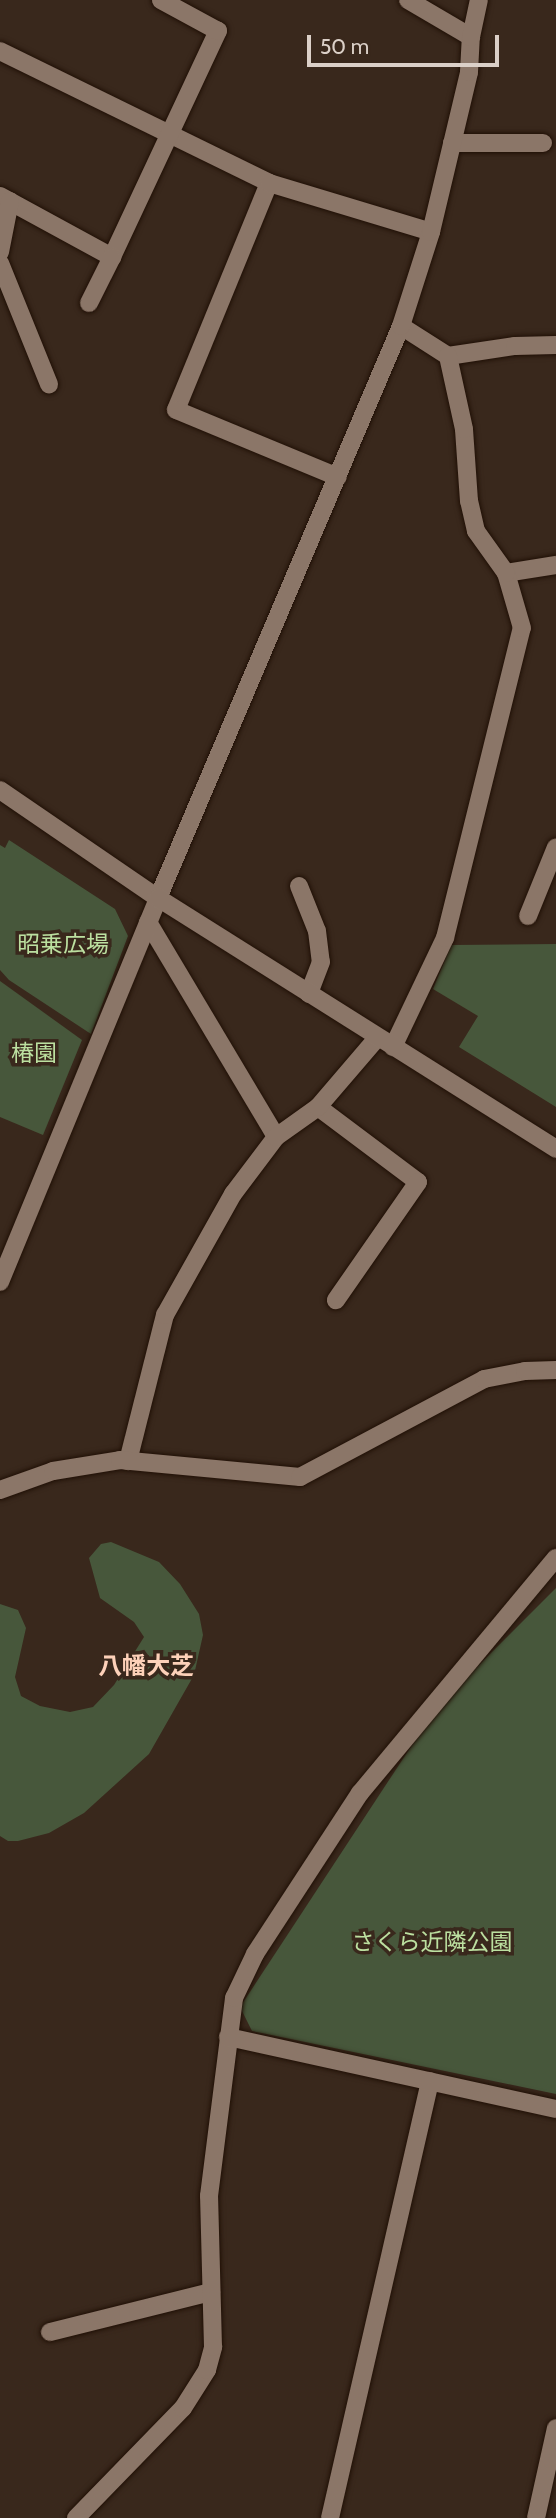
<!DOCTYPE html>
<meta charset="utf-8">
<style>
body{margin:0}
#map{position:relative;width:556px;height:2518px;overflow:hidden;background:#39281c;font-family:Cabin,"Noto Sans JP",sans-serif}
div>[style]{position:absolute}
.green>*{inset:0;background:#47573b}
.roads{filter:drop-shadow(0 0 2px #201006) drop-shadow(0 0 2px #201006)}
.street>*{height:18px;margin:-9px;padding:0 9px;transform-origin:9px;border-radius:9px;background:#8b7668}
.secondary>*{height:18px;margin:-9px;padding:0 9px;transform-origin:9px;border-radius:9px;background:#8b7668}
span{translate:-50% -50%;white-space:nowrap;text-align:center;line-height:1.15;-webkit-text-stroke:7px #39281c;paint-order:stroke}
.park-label{font-size:23px;color:#bce0a0}
.neighbourhood-label{font-size:24px;color:#fdd1b9;font-weight:700}
.scale{position:absolute;left:307px;top:35px;width:192px;height:32px;box-sizing:border-box;border:4px solid #dbd0c8;border-top:0;padding-left:9px;font-size:21px;line-height:24px;white-space:nowrap;color:#dbd0c8;-webkit-text-stroke:5px #39281c;paint-order:stroke}
</style>
<div id="map">
<div class="green">
<div style="clip-path:polygon(9px 840px,115px 909px,128px 936px,91px 1034px,9px 980px,0 970px,0 845px,5px 848px)"></div>
<div style="clip-path:polygon(556px 944px,556px 1107px,459px 1047px,478px 1016px,433px 989px,451px 945px)"></div>
<div style="clip-path:polygon(0 981px,82px 1040px,43px 1135px,0 1117px)"></div>
<div style="clip-path:polygon(111px 1542px,159px 1562px,180px 1584px,199px 1614px,203px 1635px,194px 1675px,149px 1754px,84px 1813px,49px 1833px,18px 1841px,8px 1841px,0 1836px,0 1604px,18px 1610px,26px 1628px,15px 1677px,21px 1696px,40px 1706px,70px 1712px,93px 1707px,114px 1685px,144px 1637px,134px 1622px,100px 1598px,89px 1558px,101px 1544px)"></div>
<div style="clip-path:polygon(556px 1588px,556px 2094px,252px 2031px,240px 2007px,437px 1707px)"></div>
</div>
<div class="roads">
<div class="street">
<div style="left:408px;top:0;width:73px;rotate:30.4deg"></div>
<div style="left:0;top:51px;width:300px;rotate:26.1deg"></div>
<div style="left:269px;top:183px;width:245px;rotate:112.3deg"></div>
<div style="left:176px;top:410px;width:175px;rotate:22.5deg"></div>
<div style="left:452px;top:143px;width:91px"></div>
<div style="left:269px;top:183px;width:169px;rotate:16.8deg"></div>
<div style="left:0;top:196px;width:128px;rotate:28.6deg"></div>
<div style="left:112px;top:257px;width:250px;rotate:-64.9deg"></div>
<div style="left:218px;top:31px;width:65px;rotate:-151.5deg"></div>
<div style="left:0;top:252px;width:52px;rotate:-78.9deg"></div>
<div style="left:0;top:263px;width:131px;rotate:68deg"></div>
<div style="left:89px;top:303px;width:51px;rotate:-63.4deg"></div>
<div style="left:401px;top:326px;width:56px;rotate:32.6deg"></div>
<div style="left:448px;top:356px;width:68px;rotate:-8.5deg"></div>
<div style="left:515px;top:346px;width:41px;rotate:-1.4deg"></div>
<div style="left:506px;top:573px;width:51px;rotate:-9.1deg"></div>
<div style="left:299px;top:886px;width:48px;rotate:68.2deg"></div>
<div style="left:317px;top:931px;width:31px;rotate:83deg"></div>
<div style="left:321px;top:962px;width:34px;rotate:111deg"></div>
<div style="left:528px;top:916px;width:74px;rotate:-67.9deg"></div>
<div style="left:148px;top:922px;width:250px;rotate:59.2deg"></div>
<div style="left:393px;top:1047px;width:121px;rotate:-64.5deg"></div>
<div style="left:445px;top:938px;width:319px;rotate:-76.1deg"></div>
<div style="left:522px;top:628px;width:57px;rotate:-106.2deg"></div>
<div style="left:506px;top:573px;width:52px;rotate:-125.5deg"></div>
<div style="left:476px;top:531px;width:31px;rotate:-103deg"></div>
<div style="left:469px;top:501px;width:72px;rotate:-94deg"></div>
<div style="left:464px;top:429px;width:75px;rotate:-102.4deg"></div>
<div style="left:318px;top:1107px;width:125px;rotate:36.9deg"></div>
<div style="left:418px;top:1182px;width:144px;rotate:124.8deg"></div>
<div style="left:0;top:1282px;width:415px;rotate:-67.6deg"></div>
<div style="left:158px;top:898px;width:621px;rotate:-66.98deg"></div>
<div style="left:401px;top:326px;width:99px;rotate:-72.3deg"></div>
<div style="left:431px;top:232px;width:164px;rotate:-76.6deg"></div>
<div style="left:469px;top:72px;width:35px;rotate:-87deg"></div>
<div style="left:471px;top:37px;width:38px;rotate:-78deg"></div>
<div style="left:128px;top:1461px;width:151px;rotate:-75.8deg"></div>
<div style="left:165px;top:1315px;width:139px;rotate:-60.7deg"></div>
<div style="left:233px;top:1194px;width:71px;rotate:-53deg"></div>
<div style="left:276px;top:1137px;width:52px;rotate:-35.5deg"></div>
<div style="left:318px;top:1107px;width:92px;rotate:-49.4deg"></div>
<div style="left:0;top:1490px;width:56px;rotate:-19.7deg"></div>
<div style="left:53px;top:1471px;width:68px;rotate:-9.3deg"></div>
<div style="left:120px;top:1460px;width:181px;rotate:5.4deg"></div>
<div style="left:300px;top:1477px;width:208px;rotate:-28deg"></div>
<div style="left:484px;top:1379px;width:42px;rotate:-11deg"></div>
<div style="left:525px;top:1371px;width:31px;rotate:-2deg"></div>
<div style="left:50px;top:2332px;width:166px;rotate:-14deg"></div>
<div style="left:76px;top:2518px;width:153px;rotate:-45.8deg"></div>
<div style="left:183px;top:2408px;width:45px;rotate:-57.7deg"></div>
<div style="left:207px;top:2370px;width:24px;rotate:-75deg"></div>
<div style="left:213px;top:2347px;width:151px;rotate:-91.5deg"></div>
<div style="left:209px;top:2196px;width:200px;rotate:-82.8deg"></div>
<div style="left:234px;top:1998px;width:49px;rotate:-64.5deg"></div>
<div style="left:255px;top:1954px;width:192px;rotate:-56.9deg"></div>
<div style="left:360px;top:1793px;width:306px;rotate:-50.2deg"></div>
<div style="left:330px;top:2518px;width:448px;rotate:-77.1deg"></div>
</div>
<div class="secondary">
<div style="left:0;top:790px;width:191px;rotate:34.4deg"></div>
<div style="left:158px;top:898px;width:471px;rotate:32.2deg"></div>
<div style="left:228px;top:2037px;width:336px;rotate:12.4deg"></div>
<div style="left:536px;top:2518px;width:92px;rotate:-77.5deg"></div>
</div>
</div>
<div class="park-label">
<span style="left:63px;top:944px">昭乗広場</span>
<span style="left:34px;top:1053px">椿園</span>
<span style="left:432px;top:1942px">さくら近隣公園</span>
</div>
<div class="neighbourhood-label">
<span style="left:146px;top:1666px">八幡大芝</span>
</div>
<div class="scale">50 m</div>
</div>
